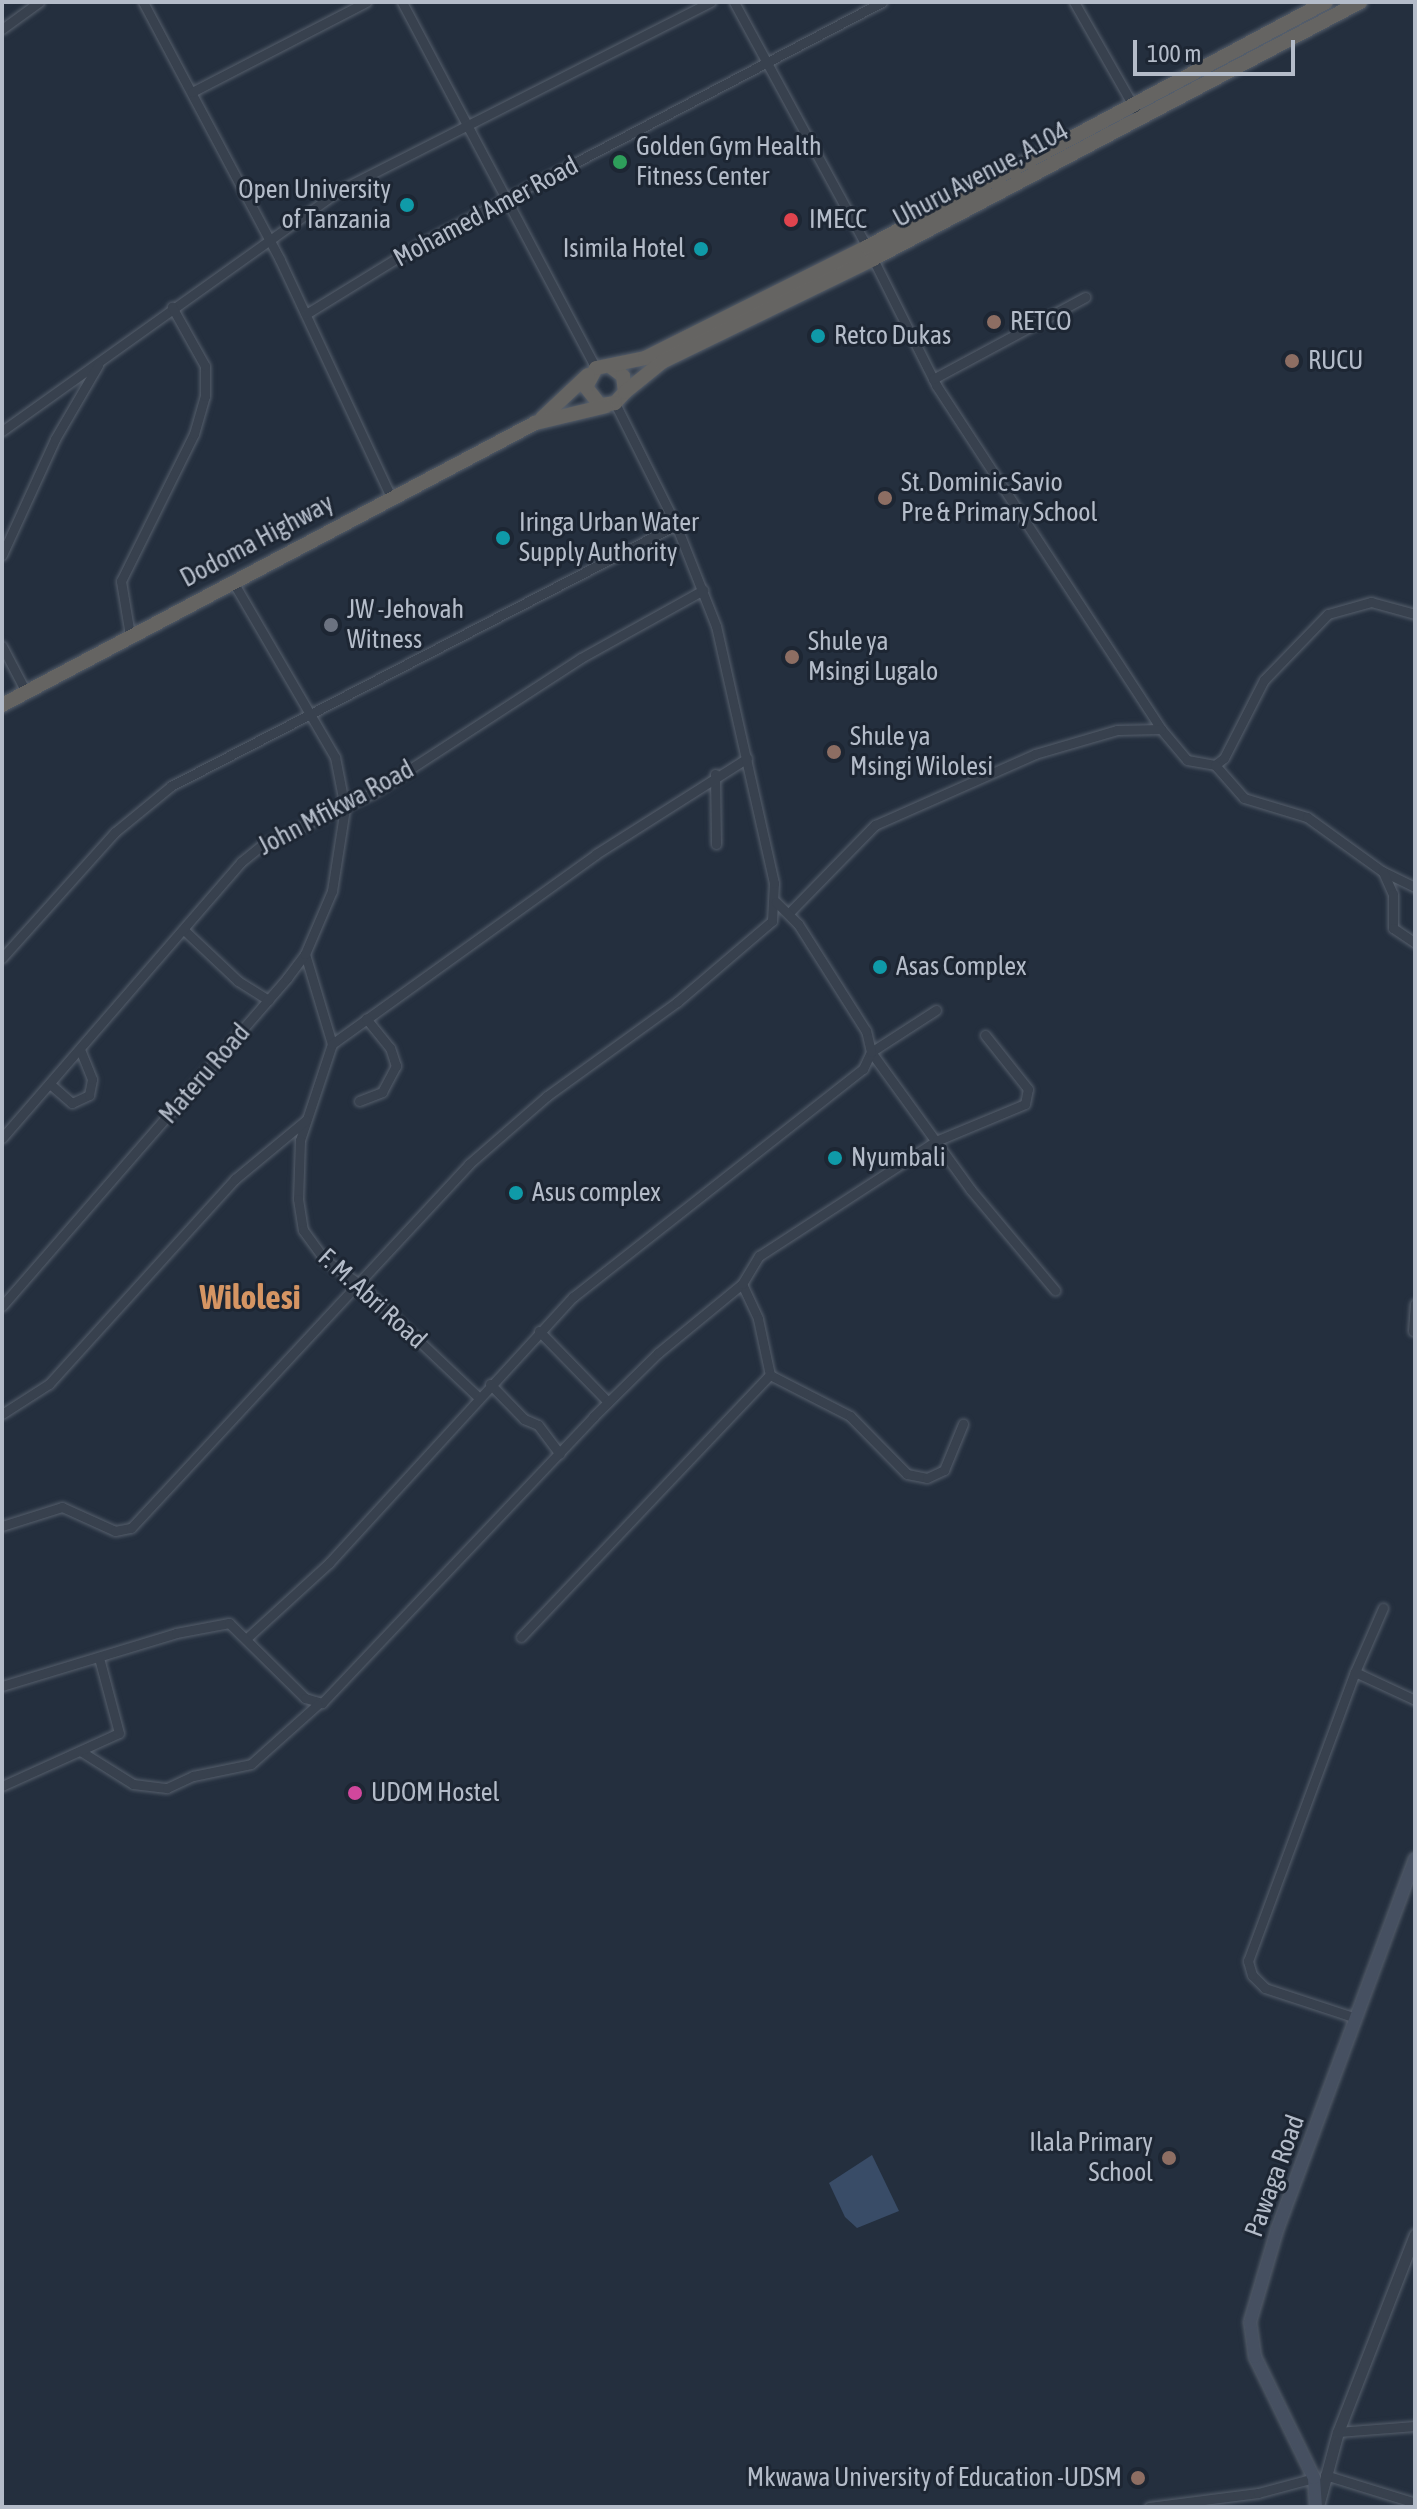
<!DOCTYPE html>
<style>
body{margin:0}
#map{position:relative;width:1417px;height:2509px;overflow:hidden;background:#242f3e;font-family:"Asap Condensed",sans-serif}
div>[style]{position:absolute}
.water>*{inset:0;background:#394c67}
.roads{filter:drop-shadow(0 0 2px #565f6c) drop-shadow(0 0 2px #565f6c)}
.minor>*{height:9px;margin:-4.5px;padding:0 4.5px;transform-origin:4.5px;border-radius:4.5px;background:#38414e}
.tertiary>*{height:11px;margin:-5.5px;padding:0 5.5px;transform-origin:5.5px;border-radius:5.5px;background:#38414e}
.secondary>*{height:12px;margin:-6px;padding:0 6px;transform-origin:6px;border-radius:6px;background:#465061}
.trunk>*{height:14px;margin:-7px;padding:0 7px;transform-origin:7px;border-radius:7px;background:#656462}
.dots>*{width:22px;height:22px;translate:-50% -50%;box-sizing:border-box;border:4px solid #1d2633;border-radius:50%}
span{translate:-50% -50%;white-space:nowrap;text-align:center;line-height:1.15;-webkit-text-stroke:6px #1d2633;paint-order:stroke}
.poi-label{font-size:26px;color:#b4bcc9}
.left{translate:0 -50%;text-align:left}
.right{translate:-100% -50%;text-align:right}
.street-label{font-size:26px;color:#b4bcc9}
.district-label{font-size:34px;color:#d59563;font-weight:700}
.frame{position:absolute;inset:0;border:4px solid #b4bcc9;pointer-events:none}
.scale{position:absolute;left:1133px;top:40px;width:162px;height:36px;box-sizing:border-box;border:4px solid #b4bcc9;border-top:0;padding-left:10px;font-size:24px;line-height:28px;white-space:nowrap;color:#b4bcc9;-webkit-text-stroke:6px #1d2633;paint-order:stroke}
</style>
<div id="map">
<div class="water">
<div style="clip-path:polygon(872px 2155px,899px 2211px,857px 2228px,845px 2217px,829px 2183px)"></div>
</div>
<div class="roads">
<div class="minor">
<div style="left:143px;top:2px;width:292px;rotate:62deg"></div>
<div style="left:280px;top:260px;width:262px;rotate:64.9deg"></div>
<div style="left:402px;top:2px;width:414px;rotate:62.1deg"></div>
<div style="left:734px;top:2px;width:279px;rotate:61.5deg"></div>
<div style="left:1074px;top:2px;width:123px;rotate:60.3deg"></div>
<div style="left:2px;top:29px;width:46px;rotate:-36.1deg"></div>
<div style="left:192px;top:92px;width:196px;rotate:-27.3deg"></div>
<div style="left:873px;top:259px;width:141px;rotate:63.4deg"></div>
<div style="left:936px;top:385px;width:411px;rotate:56.8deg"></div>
<div style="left:1161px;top:729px;width:40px;rotate:50deg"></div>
<div style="left:1187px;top:760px;width:28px;rotate:10deg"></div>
<div style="left:1215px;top:765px;width:11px;rotate:-38deg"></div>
<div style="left:1224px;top:758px;width:88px;rotate:-62.9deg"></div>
<div style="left:1264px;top:680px;width:92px;rotate:-45.9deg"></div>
<div style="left:1328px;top:614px;width:45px;rotate:-15.6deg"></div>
<div style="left:1371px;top:602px;width:46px;rotate:15.3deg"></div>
<div style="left:306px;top:314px;width:132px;rotate:-31.6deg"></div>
<div style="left:418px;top:245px;width:524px;rotate:-27.64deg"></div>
<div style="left:933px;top:379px;width:173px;rotate:-28.3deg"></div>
<div style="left:2px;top:431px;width:413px;rotate:-35.5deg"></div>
<div style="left:338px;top:191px;width:418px;rotate:-26.9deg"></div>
<div style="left:2px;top:555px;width:128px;rotate:-65.4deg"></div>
<div style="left:55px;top:439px;width:86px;rotate:-59.8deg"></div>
<div style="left:130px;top:635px;width:55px;rotate:-99.5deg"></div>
<div style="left:121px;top:581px;width:164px;rotate:-63.6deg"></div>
<div style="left:194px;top:434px;width:40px;rotate:-74deg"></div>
<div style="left:205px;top:396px;width:30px;rotate:-90deg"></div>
<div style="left:205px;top:366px;width:68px;rotate:-119.2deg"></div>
<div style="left:2px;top:646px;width:52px;rotate:62.4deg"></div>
<div style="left:1215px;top:765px;width:44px;rotate:48.7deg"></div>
<div style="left:1244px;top:798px;width:66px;rotate:16.8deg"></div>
<div style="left:1307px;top:817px;width:92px;rotate:35.8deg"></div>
<div style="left:1382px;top:871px;width:37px;rotate:26deg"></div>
<div style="left:715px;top:774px;width:70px;rotate:89.2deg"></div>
<div style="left:1383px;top:872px;width:24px;rotate:66deg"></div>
<div style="left:1393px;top:894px;width:34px;rotate:90deg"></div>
<div style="left:1393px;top:928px;width:27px;rotate:34deg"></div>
<div style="left:789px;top:913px;width:123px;rotate:-45.7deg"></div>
<div style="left:875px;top:825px;width:175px;rotate:-23.9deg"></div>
<div style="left:1035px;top:754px;width:85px;rotate:-16.3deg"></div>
<div style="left:1117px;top:730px;width:44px;rotate:-1.3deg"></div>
<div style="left:184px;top:930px;width:74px;rotate:43.4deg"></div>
<div style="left:238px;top:981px;width:36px;rotate:32deg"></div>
<div style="left:305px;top:954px;width:94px;rotate:73.3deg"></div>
<div style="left:332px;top:1044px;width:101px;rotate:108.4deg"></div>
<div style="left:300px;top:1140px;width:59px;rotate:91.9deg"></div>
<div style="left:298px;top:1199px;width:31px;rotate:81deg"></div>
<div style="left:303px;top:1230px;width:37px;rotate:54deg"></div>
<div style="left:325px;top:1260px;width:40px;rotate:34.9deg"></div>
<div style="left:358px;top:1283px;width:166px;rotate:43.5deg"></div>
<div style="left:2px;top:958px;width:169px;rotate:-48.1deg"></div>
<div style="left:115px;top:832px;width:72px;rotate:-39.4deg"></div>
<div style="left:171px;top:786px;width:568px;rotate:-27.33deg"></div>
<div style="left:936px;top:1010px;width:77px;rotate:147.1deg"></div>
<div style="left:871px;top:1052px;width:170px;rotate:54.1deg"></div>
<div style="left:971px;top:1190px;width:131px;rotate:50deg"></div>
<div style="left:332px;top:1044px;width:325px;rotate:-35.7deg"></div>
<div style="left:596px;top:854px;width:179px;rotate:-32.4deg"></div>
<div style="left:50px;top:1084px;width:29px;rotate:41deg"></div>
<div style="left:72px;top:1103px;width:19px;rotate:-25deg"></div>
<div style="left:89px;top:1095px;width:16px;rotate:-79deg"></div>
<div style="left:92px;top:1079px;width:32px;rotate:-112deg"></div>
<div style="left:359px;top:1101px;width:25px;rotate:-21deg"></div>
<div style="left:382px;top:1092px;width:30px;rotate:-62deg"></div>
<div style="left:396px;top:1066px;width:19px;rotate:-108deg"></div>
<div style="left:390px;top:1048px;width:38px;rotate:-129deg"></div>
<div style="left:2px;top:1138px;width:365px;rotate:-49.1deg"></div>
<div style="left:241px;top:862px;width:27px;rotate:-39deg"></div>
<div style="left:262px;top:845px;width:123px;rotate:-25.1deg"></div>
<div style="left:373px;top:793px;width:248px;rotate:-33deg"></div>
<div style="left:581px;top:658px;width:140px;rotate:-29.1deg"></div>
<div style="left:742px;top:1284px;width:38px;rotate:65deg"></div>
<div style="left:758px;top:1319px;width:57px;rotate:77.9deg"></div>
<div style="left:770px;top:1375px;width:90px;rotate:27.1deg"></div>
<div style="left:850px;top:1416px;width:81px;rotate:45.5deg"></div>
<div style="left:907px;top:1474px;width:20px;rotate:11deg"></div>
<div style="left:927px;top:1478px;width:19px;rotate:-25deg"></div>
<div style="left:944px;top:1470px;width:50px;rotate:-67.6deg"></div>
<div style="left:2px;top:1306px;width:435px;rotate:-49deg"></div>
<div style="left:287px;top:978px;width:30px;rotate:-53deg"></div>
<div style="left:305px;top:954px;width:69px;rotate:-66.8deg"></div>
<div style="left:332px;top:891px;width:84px;rotate:-81.1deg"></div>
<div style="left:345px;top:808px;width:52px;rotate:-101.1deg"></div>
<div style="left:335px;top:757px;width:203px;rotate:-120.2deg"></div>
<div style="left:539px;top:1331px;width:99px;rotate:45.8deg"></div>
<div style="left:1413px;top:1331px;width:27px;rotate:-86deg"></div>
<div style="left:490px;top:1384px;width:49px;rotate:45.8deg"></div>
<div style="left:524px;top:1419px;width:15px;rotate:23deg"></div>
<div style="left:538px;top:1425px;width:36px;rotate:53deg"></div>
<div style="left:2px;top:1414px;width:56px;rotate:-32.6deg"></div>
<div style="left:49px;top:1384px;width:277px;rotate:-47.8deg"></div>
<div style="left:235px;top:1179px;width:92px;rotate:-39.7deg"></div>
<div style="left:2px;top:1526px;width:63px;rotate:-17.6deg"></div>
<div style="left:62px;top:1507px;width:58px;rotate:24.4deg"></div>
<div style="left:115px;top:1531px;width:16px;rotate:-11deg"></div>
<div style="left:131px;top:1528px;width:497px;rotate:-47.1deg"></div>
<div style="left:469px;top:1164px;width:103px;rotate:-41.1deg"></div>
<div style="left:547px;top:1096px;width:160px;rotate:-35.9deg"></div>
<div style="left:677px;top:1002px;width:125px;rotate:-40.5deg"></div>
<div style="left:772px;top:921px;width:38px;rotate:-87deg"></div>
<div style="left:774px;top:883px;width:263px;rotate:-102.7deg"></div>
<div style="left:716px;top:626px;width:109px;rotate:-111.6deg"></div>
<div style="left:676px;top:525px;width:136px;rotate:-116.6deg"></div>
<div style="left:248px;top:1637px;width:110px;rotate:-42.4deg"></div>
<div style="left:329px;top:1563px;width:361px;rotate:-47.5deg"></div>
<div style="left:573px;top:1297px;width:369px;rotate:-38.2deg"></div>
<div style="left:863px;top:1069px;width:19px;rotate:-65deg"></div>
<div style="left:871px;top:1052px;width:22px;rotate:-103deg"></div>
<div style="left:866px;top:1031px;width:127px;rotate:-122.4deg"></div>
<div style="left:798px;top:924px;width:31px;rotate:-135deg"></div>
<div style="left:521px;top:1637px;width:361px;rotate:-46.5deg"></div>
<div style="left:1355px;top:1672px;width:70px;rotate:-66.4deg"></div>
<div style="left:2px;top:1686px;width:182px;rotate:-16.9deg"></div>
<div style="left:176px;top:1633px;width:54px;rotate:-10.7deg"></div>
<div style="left:229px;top:1623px;width:107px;rotate:44.6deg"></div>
<div style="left:305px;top:1698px;width:18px;rotate:16deg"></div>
<div style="left:322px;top:1703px;width:394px;rotate:-46.5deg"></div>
<div style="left:593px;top:1417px;width:91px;rotate:-44.6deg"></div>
<div style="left:658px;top:1353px;width:109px;rotate:-39.4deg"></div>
<div style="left:742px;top:1284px;width:33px;rotate:-59deg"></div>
<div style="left:759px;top:1256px;width:211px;rotate:-33deg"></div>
<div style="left:936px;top:1141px;width:96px;rotate:-22.6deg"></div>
<div style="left:1025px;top:1104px;width:15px;rotate:-79deg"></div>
<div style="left:1028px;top:1089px;width:69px;rotate:-128.5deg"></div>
<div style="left:82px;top:1752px;width:60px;rotate:32.1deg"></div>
<div style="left:133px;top:1784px;width:34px;rotate:7deg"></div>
<div style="left:167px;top:1788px;width:29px;rotate:-25deg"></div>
<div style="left:193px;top:1776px;width:59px;rotate:-11.7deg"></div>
<div style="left:251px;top:1764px;width:89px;rotate:-41.8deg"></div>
<div style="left:2px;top:1786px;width:128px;rotate:-24.4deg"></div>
<div style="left:119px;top:1733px;width:78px;rotate:-104.9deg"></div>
<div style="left:1356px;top:2018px;width:96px;rotate:-161.8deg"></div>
<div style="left:1265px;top:1988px;width:18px;rotate:-135deg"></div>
<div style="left:1252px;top:1975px;width:15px;rotate:-106deg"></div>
<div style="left:1248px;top:1961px;width:308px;rotate:-69.7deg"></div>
<div style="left:1355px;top:1672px;width:66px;rotate:25deg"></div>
<div style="left:1338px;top:2432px;width:77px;rotate:-4.5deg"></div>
<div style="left:1325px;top:2475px;width:91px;rotate:17.2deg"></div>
<div style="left:1149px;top:2507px;width:110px;rotate:-7.3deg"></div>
<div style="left:1258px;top:2493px;width:58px;rotate:-15deg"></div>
</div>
<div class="tertiary">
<div style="left:1318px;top:2506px;width:77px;rotate:-74.9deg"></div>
<div style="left:1338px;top:2432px;width:212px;rotate:-68.7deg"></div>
</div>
<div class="secondary">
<div style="left:1316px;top:2507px;width:29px;rotate:-94deg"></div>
<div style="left:1314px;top:2478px;width:135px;rotate:-116deg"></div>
<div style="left:1255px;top:2357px;width:35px;rotate:-98deg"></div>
<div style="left:1250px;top:2322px;width:96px;rotate:-73.6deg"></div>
<div style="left:1277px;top:2230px;width:396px;rotate:-69.6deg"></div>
</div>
<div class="trunk">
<div style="left:611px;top:367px;width:15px;rotate:37deg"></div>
<div style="left:623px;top:376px;width:16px;rotate:83deg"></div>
<div style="left:625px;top:392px;width:15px;rotate:132deg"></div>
<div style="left:615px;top:403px;width:15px;rotate:172deg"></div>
<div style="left:600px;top:405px;width:23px;rotate:-128deg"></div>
<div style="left:586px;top:387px;width:21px;rotate:-62deg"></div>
<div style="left:596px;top:368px;width:50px;rotate:-11.5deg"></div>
<div style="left:645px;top:358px;width:248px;rotate:-26.6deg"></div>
<div style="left:867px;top:247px;width:520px;rotate:-28.09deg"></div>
<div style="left:625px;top:392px;width:48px;rotate:-39deg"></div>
<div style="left:662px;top:362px;width:235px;rotate:-26deg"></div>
<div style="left:873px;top:259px;width:551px;rotate:-27.82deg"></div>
<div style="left:542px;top:418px;width:63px;rotate:-43.1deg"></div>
<div style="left:2px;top:705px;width:603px;rotate:-27.88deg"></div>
<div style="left:535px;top:423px;width:73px;rotate:-13.5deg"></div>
</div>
</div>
<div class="dots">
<div style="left:620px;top:162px;background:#2e9e5b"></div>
<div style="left:407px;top:205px;background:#0f9aa8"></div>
<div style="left:791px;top:220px;background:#e0444e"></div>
<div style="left:701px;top:249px;background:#0f9aa8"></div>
<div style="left:994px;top:322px;background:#8d6e63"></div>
<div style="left:818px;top:336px;background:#0f9aa8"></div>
<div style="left:1292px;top:361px;background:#8d6e63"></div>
<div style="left:885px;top:498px;background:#8d6e63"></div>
<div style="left:503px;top:538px;background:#0f9aa8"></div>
<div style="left:331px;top:625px;background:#6b7280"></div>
<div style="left:792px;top:657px;background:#8d6e63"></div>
<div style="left:834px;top:752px;background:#8d6e63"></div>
<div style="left:880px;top:967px;background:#0f9aa8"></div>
<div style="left:835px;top:1158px;background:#0f9aa8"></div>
<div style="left:516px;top:1193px;background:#0f9aa8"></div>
<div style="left:355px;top:1793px;background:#d1479c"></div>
<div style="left:1169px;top:2158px;background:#8d6e63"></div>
<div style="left:1138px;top:2478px;background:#8d6e63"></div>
</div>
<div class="poi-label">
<span class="left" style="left:636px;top:162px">Golden Gym Health<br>Fitness Center</span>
<span class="right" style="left:391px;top:205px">Open University<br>of Tanzania</span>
<span class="left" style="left:809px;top:220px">IMECC</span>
<span class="right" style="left:685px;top:249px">Isimila Hotel</span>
<span class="left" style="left:1010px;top:322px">RETCO</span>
<span class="left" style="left:834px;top:336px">Retco Dukas</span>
<span class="left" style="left:1308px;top:361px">RUCU</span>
<span class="left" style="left:901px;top:498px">St. Dominic Savio<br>Pre &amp; Primary School</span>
<span class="left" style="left:519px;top:538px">Iringa Urban Water<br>Supply Authority</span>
<span class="left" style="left:347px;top:625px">JW -Jehovah<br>Witness</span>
<span class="left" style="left:808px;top:657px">Shule ya<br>Msingi Lugalo</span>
<span class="left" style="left:850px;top:752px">Shule ya<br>Msingi Wilolesi</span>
<span class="left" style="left:896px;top:967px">Asas Complex</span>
<span class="left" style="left:851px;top:1158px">Nyumbali</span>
<span class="left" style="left:532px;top:1193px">Asus complex</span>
<span class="left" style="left:371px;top:1793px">UDOM Hostel</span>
<span class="right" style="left:1153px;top:2158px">Ilala Primary<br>School</span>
<span class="right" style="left:1122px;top:2478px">Mkwawa University of Education -UDSM</span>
</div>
<div class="street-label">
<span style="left:981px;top:175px;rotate:-28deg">Uhuru Avenue, A104</span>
<span style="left:486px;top:212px;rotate:-28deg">Mohamed Amer Road</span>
<span style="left:257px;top:541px;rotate:-28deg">Dodoma Highway</span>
<span style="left:336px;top:808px;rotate:-28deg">John Mfikwa Road</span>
<span style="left:205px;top:1074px;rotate:-49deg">Materu Road</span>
<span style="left:372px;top:1299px;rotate:42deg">F. M. Abri Road</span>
<span style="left:1275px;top:2176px;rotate:-70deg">Pawaga Road</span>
</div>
<div class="district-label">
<span style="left:250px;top:1297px">Wilolesi</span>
</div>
<div class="frame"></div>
<div class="scale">100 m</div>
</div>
